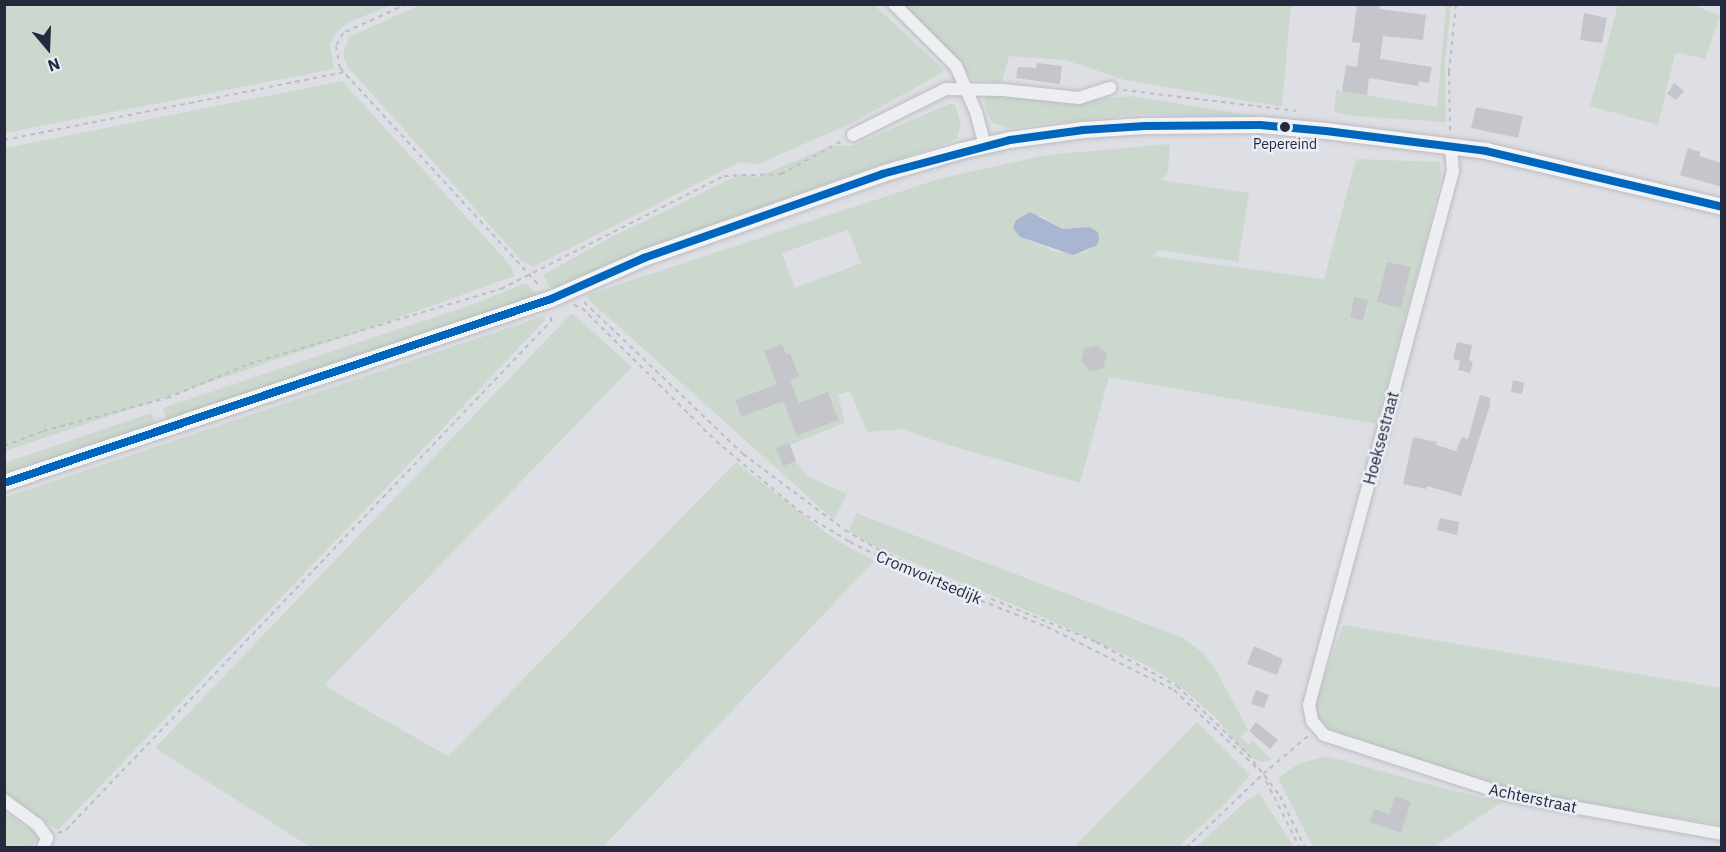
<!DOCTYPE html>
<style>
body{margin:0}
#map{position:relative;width:1726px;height:852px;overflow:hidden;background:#dedfe4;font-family:"IBM Plex Sans",sans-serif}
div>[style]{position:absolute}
.green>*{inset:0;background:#ccd8cd}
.water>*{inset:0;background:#a8b6d2}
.building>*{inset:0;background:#c5c6cc}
.path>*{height:2px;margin-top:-1px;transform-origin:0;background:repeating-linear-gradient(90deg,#bdbec4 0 4.5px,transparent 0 9px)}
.roads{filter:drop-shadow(0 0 2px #bbbcc2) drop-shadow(0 0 2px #bbbcc2)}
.street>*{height:12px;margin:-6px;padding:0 6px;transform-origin:6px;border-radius:6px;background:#edeef1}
.secondary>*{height:16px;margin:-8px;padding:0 8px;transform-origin:8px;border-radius:8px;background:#f2f3f5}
.bus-1>*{height:8px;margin:-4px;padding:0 4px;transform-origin:4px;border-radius:4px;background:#0065bd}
.dots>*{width:16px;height:16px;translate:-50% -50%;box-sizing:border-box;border:3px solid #eaedf5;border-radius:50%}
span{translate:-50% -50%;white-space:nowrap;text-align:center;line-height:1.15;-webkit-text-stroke:5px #eaedf5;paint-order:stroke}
.bus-label{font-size:14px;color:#24293e}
.street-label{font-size:16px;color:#24293e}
.frame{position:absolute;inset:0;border:6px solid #24293e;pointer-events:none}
.north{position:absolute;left:18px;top:18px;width:60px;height:60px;-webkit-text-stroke:4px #eaedf5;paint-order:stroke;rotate:161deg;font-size:16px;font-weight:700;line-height:24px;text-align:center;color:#24293e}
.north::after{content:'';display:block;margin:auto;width:21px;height:27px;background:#24293e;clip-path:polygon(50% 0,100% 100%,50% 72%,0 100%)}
</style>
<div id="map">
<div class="green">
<div style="clip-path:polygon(5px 4px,391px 4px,391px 5px,347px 23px,335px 34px,330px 44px,334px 69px,5px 133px)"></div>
<div style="clip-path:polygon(874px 5px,943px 69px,942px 73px,850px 124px,758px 164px,740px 162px,533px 267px,521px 260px,348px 67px,344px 58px,344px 50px,349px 37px,420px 5px)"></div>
<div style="clip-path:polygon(897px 5px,1291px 5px,1282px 107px,1125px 80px,1065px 60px,1009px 56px,1002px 82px,973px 80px,955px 58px)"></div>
<div style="clip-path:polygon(1446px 5px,1451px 5px,1445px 63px,1446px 122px,1353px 116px,1334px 112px,1336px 90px,1437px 107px)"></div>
<div style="clip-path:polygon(1618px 5px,1693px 5px,1720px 16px,1705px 59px,1681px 53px,1675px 54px,1658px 125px,1590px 106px)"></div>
<div style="clip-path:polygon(342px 81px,511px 266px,515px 276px,365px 330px,5px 451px,5px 148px)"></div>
<div style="clip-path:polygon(998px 94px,1079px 102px,1129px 96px,1144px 98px,1267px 118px,1142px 114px,1007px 128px,993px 123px,987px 112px,984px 95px)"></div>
<div style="clip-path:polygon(949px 104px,955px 104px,961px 125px,957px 138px,950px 142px,847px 176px,554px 289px,549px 287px,543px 275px,610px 238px,740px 174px,757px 177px,831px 146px,852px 146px)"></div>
<div style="clip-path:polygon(evenodd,1170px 144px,1168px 173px,1161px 180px,1249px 193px,1238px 262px,1160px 250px,1152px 256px,1324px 279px,1356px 159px,1440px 162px,1441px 176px,1428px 233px,1376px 424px,1109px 377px,1080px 483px,935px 441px,903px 429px,867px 432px,850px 391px,838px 395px,845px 423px,788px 446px,793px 458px,807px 476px,847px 494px,834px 520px,589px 300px,587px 295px,942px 178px,1046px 155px,1170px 144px,1040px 215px,1063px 229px,1089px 227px,1096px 246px,1084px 253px,1057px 252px,1020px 237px,1040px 215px,1170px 144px,848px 230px,861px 263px,795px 288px,782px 253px,848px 230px)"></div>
<div style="clip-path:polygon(526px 283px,539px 297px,168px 423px,163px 408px,471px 305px)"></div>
<div style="clip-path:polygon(572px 313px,632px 367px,326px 683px,328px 688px,448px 756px,736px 462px,833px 538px,874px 561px,603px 847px,310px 847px,155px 748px)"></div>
<div style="clip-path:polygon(544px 316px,545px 320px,368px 507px,58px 830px,5px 795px,4px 498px)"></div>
<div style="clip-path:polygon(151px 413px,156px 426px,5px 477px,4px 463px)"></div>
<div style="clip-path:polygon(856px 513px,1183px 638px,1203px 653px,1216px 670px,1248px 730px,1241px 737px,1249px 745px,1253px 741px,1272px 760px,1262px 762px,1254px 759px,1242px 750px,1215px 717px,1177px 684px,1150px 667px,1054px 622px,868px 543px,849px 531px)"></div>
<div style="clip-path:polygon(1343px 625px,1721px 688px,1721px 825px,1498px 788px,1373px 748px,1330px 730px,1319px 720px,1315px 704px)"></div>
<div style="clip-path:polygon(1197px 722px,1250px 775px,1227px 802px,1178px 847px,1074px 847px)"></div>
<div style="clip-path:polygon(1326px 756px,1454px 791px,1502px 802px,1434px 847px,1313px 847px,1278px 778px,1298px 764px)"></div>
<div style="clip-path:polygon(1259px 793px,1294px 847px,1196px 847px,1246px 801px)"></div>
<div style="clip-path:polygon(4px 812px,41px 837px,31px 847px,5px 847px)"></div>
</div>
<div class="water">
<div style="clip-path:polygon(1030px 212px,1063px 229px,1089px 227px,1098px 232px,1099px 240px,1096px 246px,1073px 255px,1020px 237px,1013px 228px,1016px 220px)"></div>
</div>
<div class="building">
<div style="clip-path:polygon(1357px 4px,1380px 4px,1379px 9px,1426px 15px,1423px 40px,1383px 36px,1380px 59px,1432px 67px,1429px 83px,1419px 81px,1418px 86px,1369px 78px,1367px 95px,1342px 91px,1346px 65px,1357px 67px,1360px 43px,1352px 42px)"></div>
<div style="clip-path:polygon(1584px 13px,1607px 18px,1602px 43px,1580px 40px)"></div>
<div style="clip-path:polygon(1037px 63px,1062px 66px,1060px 84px,1016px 78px,1018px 67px,1036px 68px)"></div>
<div style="clip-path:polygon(1674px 83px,1684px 91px,1676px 100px,1667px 94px)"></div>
<div style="clip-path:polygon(1476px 107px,1523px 116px,1518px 138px,1471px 128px)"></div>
<div style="clip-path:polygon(1688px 148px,1700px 152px,1699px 156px,1722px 163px,1722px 187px,1680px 175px)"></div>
<div style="clip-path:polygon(1387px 262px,1411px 267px,1401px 308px,1377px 302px)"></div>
<div style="clip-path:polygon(1354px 297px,1368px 300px,1363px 321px,1350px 317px)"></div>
<div style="clip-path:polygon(1457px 342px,1472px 345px,1469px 360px,1473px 362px,1470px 373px,1458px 370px,1460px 361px,1453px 359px)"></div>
<div style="clip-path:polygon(782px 344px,786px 354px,790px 353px,799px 376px,790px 380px,799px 403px,828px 392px,838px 420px,797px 436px,783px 401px,741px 417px,735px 400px,777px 384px,764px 351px)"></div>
<div style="clip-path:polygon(1098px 345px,1107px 354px,1103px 368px,1090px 371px,1081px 361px,1084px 348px)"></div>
<div style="clip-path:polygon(1513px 380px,1524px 383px,1522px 394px,1511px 392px)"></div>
<div style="clip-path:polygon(1480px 395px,1490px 398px,1490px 405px,1461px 496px,1427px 486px,1426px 489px,1403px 484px,1413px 437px,1437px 442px,1436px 445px,1456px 451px,1462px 437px,1468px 439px)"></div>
<div style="clip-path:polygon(789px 442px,796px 461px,783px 466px,776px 448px)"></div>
<div style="clip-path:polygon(1440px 518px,1459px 522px,1457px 535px,1437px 530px)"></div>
<div style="clip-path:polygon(1254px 646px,1283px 659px,1277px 675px,1247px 664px)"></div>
<div style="clip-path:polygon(1256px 690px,1269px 695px,1264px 708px,1251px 704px)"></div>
<div style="clip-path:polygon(1256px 722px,1278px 740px,1270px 749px,1249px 731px)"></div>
<div style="clip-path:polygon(1395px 796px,1411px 802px,1401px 833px,1369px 822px,1374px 809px,1389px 814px)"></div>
</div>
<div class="path">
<div style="left:407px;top:4px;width:70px;rotate:155.6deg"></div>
<div style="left:343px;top:33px;width:15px;rotate:118deg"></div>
<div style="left:336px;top:46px;width:22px;rotate:80deg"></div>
<div style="left:340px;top:68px;width:297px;rotate:47.5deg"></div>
<div style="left:1123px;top:90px;width:174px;rotate:6.9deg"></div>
<div style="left:1450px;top:130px;width:58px;rotate:-91deg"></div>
<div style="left:1449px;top:72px;width:68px;rotate:-84.1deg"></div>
<div style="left:4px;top:140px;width:346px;rotate:-11.3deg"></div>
<div style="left:584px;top:302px;width:220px;rotate:43.7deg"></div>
<div style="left:743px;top:454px;width:127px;rotate:36.7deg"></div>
<div style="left:845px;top:530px;width:42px;rotate:30.3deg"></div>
<div style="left:881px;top:551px;width:57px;rotate:24.8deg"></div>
<div style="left:933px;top:575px;width:176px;rotate:22.3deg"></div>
<div style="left:1096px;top:642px;width:92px;rotate:28.5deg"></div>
<div style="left:1177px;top:686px;width:98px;rotate:43.8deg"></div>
<div style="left:1248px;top:754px;width:53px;rotate:52.7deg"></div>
<div style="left:1280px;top:796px;width:58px;rotate:64.3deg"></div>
<div style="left:574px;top:305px;width:9px;rotate:21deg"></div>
<div style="left:582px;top:308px;width:189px;rotate:44.8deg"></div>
<div style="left:716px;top:441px;width:109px;rotate:40.1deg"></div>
<div style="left:799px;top:511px;width:60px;rotate:31.3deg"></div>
<div style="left:850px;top:542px;width:72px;rotate:26.6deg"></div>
<div style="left:914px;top:574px;width:143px;rotate:21.7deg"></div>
<div style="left:1047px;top:627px;width:142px;rotate:26.4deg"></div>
<div style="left:1174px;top:690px;width:115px;rotate:43.2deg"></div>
<div style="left:4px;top:446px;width:42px;rotate:-21deg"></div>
<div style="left:43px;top:431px;width:128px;rotate:-14.9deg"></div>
<div style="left:167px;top:398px;width:89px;rotate:-22.5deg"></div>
<div style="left:249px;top:364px;width:263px;rotate:-16.6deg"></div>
<div style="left:501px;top:289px;width:250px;rotate:-26.9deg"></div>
<div style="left:724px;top:176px;width:57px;rotate:-2deg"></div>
<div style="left:781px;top:174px;width:69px;rotate:-28.4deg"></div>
<div style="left:1266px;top:781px;width:75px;rotate:63.1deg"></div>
<div style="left:58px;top:833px;width:9px;rotate:-21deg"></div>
<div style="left:66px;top:830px;width:703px;rotate:-46.38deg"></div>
<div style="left:551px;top:321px;width:5px;rotate:-90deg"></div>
<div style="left:1186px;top:848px;width:107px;rotate:-43.9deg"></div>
<div style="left:1263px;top:774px;width:59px;rotate:-40.2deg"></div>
</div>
<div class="roads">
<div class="street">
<div style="left:894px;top:4px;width:88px;rotate:45deg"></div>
<div style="left:956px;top:66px;width:50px;rotate:66.5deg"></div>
<div style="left:976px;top:112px;width:35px;rotate:75deg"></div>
<div style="left:853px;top:135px;width:104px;rotate:-26.3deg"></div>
<div style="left:946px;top:89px;width:57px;rotate:1deg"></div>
<div style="left:1003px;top:90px;width:76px;rotate:6deg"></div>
<div style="left:1079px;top:98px;width:33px;rotate:-18deg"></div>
<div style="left:1451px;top:145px;width:26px;rotate:86deg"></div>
<div style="left:1453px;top:171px;width:553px;rotate:105.09deg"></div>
<div style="left:1309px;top:705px;width:16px;rotate:79deg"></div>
<div style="left:1312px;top:721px;width:18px;rotate:49deg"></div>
<div style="left:1324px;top:735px;width:197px;rotate:18.1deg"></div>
<div style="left:1511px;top:796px;width:214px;rotate:10.2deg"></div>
<div style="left:4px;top:800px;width:42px;rotate:36.3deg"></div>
<div style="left:38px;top:825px;width:16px;rotate:55deg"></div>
<div style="left:47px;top:838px;width:11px;rotate:112deg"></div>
</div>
<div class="secondary">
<div style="left:4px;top:483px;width:577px;rotate:-18.59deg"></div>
<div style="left:551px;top:299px;width:102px;rotate:-23.8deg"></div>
<div style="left:644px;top:258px;width:252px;rotate:-19.4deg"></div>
<div style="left:882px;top:174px;width:82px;rotate:-16.2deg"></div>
<div style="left:961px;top:151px;width:50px;rotate:-12.7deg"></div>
<div style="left:1010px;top:140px;width:74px;rotate:-7.8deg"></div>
<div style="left:1083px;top:130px;width:62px;rotate:-3.7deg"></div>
<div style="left:1145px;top:126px;width:115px;rotate:-0.5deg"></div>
<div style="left:1260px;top:125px;width:66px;rotate:5.2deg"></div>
<div style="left:1326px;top:131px;width:161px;rotate:7.1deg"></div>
<div style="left:1486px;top:151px;width:243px;rotate:13.3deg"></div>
</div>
</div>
<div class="bus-1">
<div style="left:4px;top:483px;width:577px;rotate:-18.59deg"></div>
<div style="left:551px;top:299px;width:102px;rotate:-23.8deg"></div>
<div style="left:644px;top:258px;width:252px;rotate:-19.4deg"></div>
<div style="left:882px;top:174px;width:132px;rotate:-14.9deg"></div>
<div style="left:1010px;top:140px;width:74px;rotate:-7.8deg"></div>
<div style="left:1083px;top:130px;width:62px;rotate:-3.7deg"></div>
<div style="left:1145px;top:126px;width:115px;rotate:-0.5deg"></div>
<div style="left:1260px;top:125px;width:66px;rotate:5.2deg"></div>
<div style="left:1326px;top:131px;width:161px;rotate:7.1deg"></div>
<div style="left:1486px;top:151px;width:243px;rotate:13.3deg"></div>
</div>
<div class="dots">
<div style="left:1285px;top:127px;background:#24293e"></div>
</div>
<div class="bus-label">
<span style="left:1285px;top:144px">Pepereind</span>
</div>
<div class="street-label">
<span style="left:1381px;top:438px;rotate:-75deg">Hoeksestraat</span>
<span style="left:929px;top:577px;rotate:23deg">Cromvoirtsedijk</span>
<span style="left:1533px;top:798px;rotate:12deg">Achterstraat</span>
</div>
<div class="frame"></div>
<div class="north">N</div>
</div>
